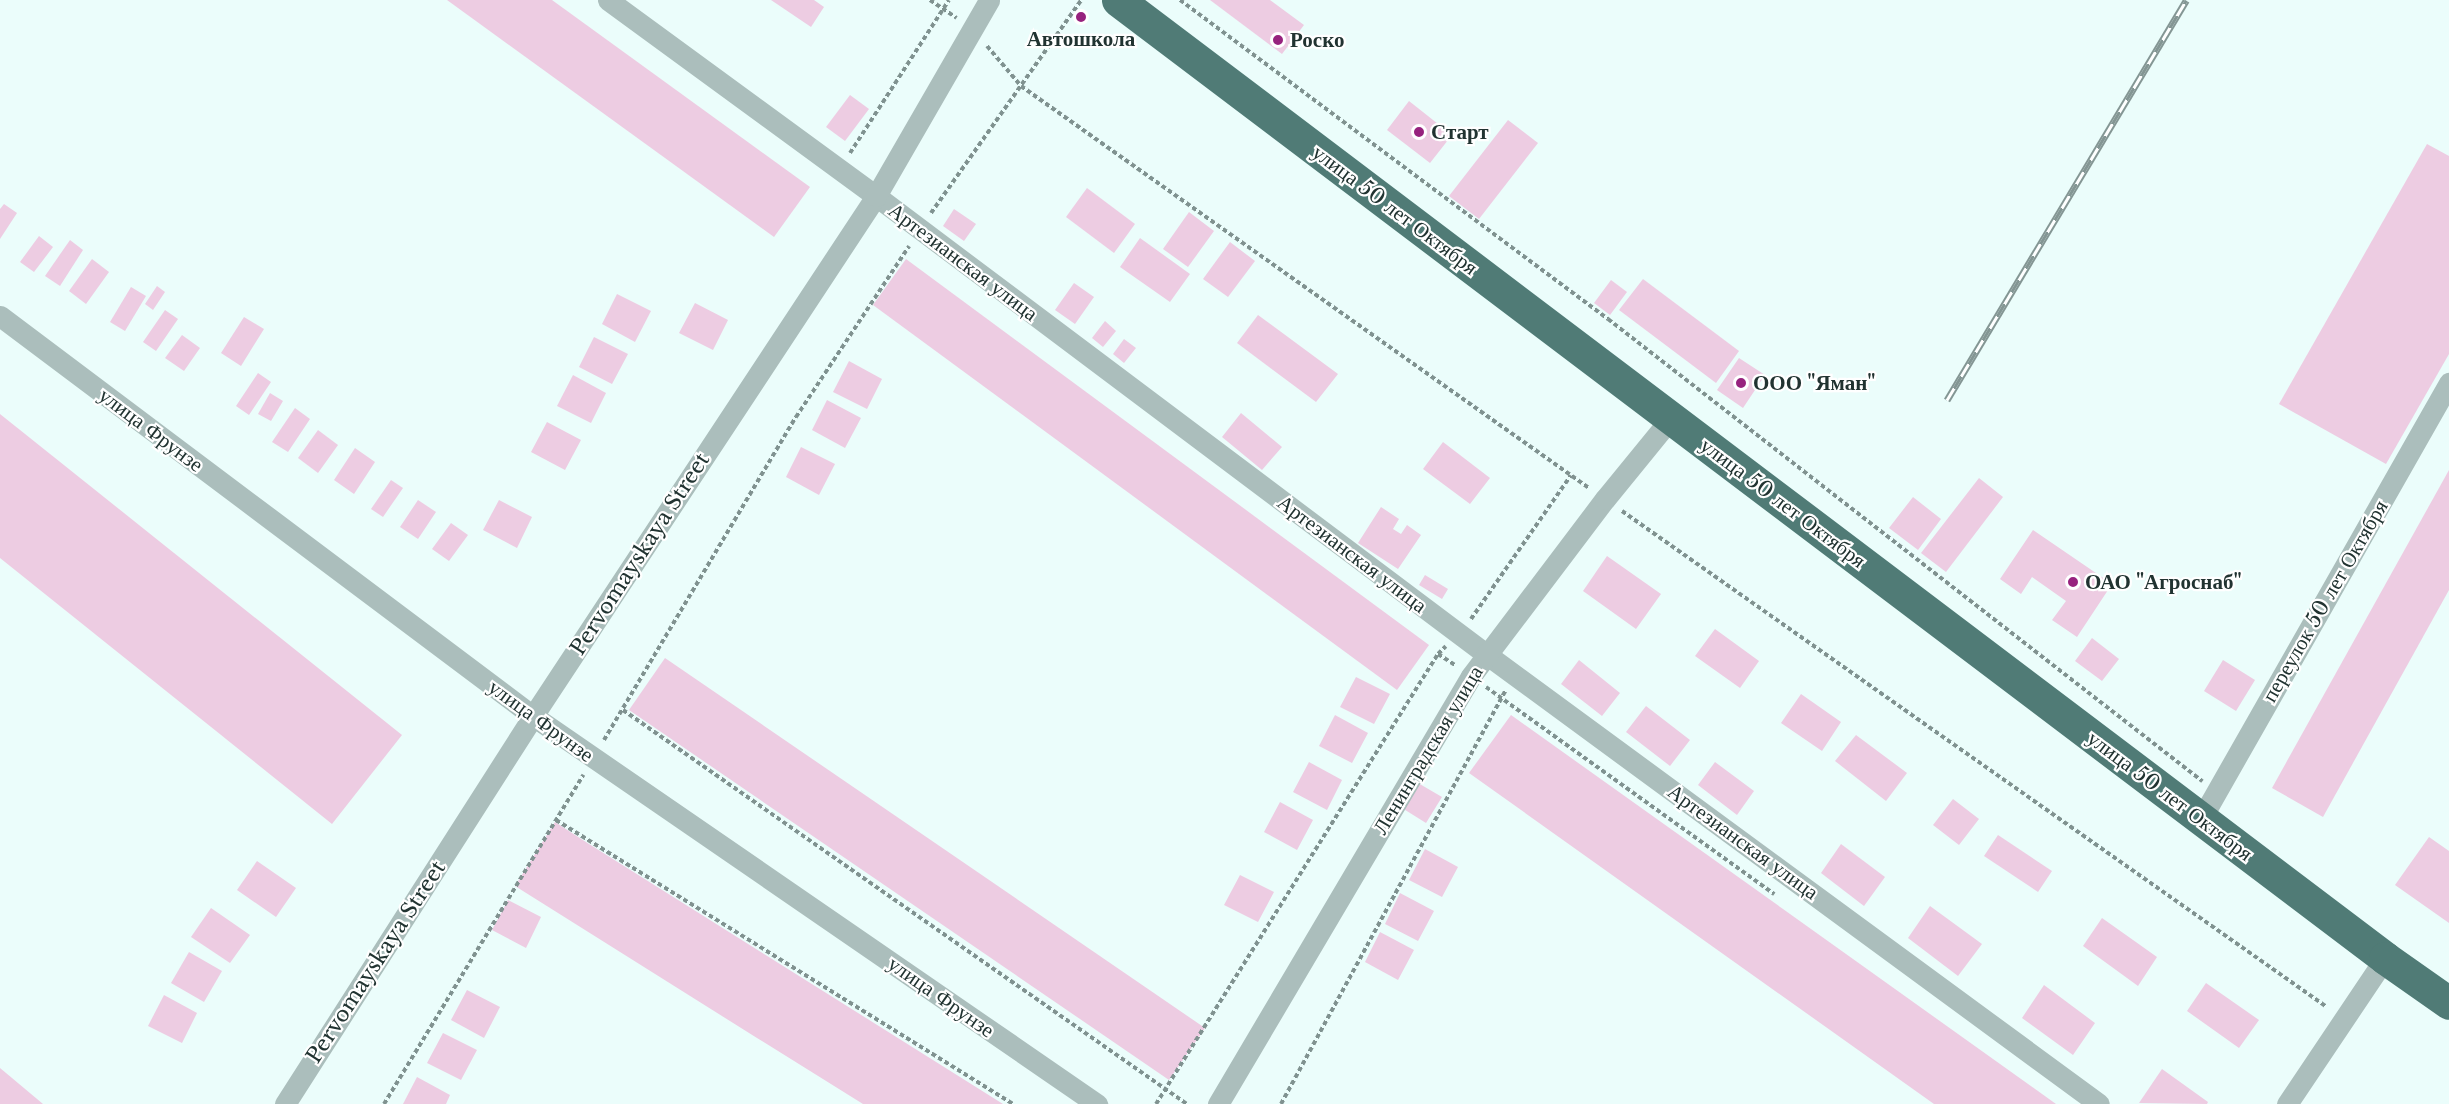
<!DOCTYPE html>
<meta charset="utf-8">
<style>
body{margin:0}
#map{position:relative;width:2449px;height:1104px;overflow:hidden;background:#ebfdfb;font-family:"Libre Baskerville",serif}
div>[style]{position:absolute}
.building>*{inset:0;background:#edcce2}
.path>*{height:4px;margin-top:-2px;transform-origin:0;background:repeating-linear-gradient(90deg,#809290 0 4.5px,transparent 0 7.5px)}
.street>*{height:21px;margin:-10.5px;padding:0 10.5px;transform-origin:10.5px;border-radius:10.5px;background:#abbebc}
.highway>*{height:33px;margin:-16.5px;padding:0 16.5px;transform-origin:16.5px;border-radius:16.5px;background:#507b76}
.rail>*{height:7px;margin-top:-3.5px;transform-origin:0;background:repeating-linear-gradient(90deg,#fff 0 14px,#849694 0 28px);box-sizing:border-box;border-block:2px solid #849694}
.dots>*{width:16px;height:16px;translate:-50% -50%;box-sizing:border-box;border:3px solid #fff;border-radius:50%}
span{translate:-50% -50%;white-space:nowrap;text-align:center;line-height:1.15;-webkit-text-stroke:4.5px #fff;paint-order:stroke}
.poi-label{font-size:21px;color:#213331;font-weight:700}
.left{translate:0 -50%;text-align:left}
.street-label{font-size:21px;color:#213331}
</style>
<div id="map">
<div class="building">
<div style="clip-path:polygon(447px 0,552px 0,810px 187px,774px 237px)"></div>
<div style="clip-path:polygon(771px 0,814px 0,824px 7px,811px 27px)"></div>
<div style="clip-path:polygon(1210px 0,1270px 0,1304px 25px,1282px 54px)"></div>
<div style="clip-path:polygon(850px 95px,869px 109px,845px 141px,826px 127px)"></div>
<div style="clip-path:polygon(1409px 101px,1452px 135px,1430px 163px,1387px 130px)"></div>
<div style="clip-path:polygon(1508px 120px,1538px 143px,1479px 219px,1449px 196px)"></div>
<div style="clip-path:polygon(2427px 144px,2449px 156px,2449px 354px,2386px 464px,2279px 404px)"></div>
<div style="clip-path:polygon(1087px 188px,1135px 224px,1114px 253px,1066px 217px)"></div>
<div style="clip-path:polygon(4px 204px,17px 213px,0 239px,0 209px)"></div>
<div style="clip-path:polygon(954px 209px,976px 224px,964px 241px,943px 226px)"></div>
<div style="clip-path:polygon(1189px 212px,1214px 231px,1188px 267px,1163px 249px)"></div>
<div style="clip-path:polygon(39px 236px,53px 247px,34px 272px,20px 262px)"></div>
<div style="clip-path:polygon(1140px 238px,1190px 274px,1170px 302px,1120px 267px)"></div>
<div style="clip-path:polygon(70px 240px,83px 250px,60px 286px,45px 276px)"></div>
<div style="clip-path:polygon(1230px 242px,1255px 261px,1228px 297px,1203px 279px)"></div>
<div style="clip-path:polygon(92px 259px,109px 272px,86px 304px,69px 291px)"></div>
<div style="clip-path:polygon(906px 259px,1429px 645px,1397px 690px,873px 305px)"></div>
<div style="clip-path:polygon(1643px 279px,1739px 351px,1716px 383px,1619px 310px)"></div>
<div style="clip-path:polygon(1611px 280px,1627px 292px,1610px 315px,1594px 303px)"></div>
<div style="clip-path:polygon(1074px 283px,1094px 297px,1075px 324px,1055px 310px)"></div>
<div style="clip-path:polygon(157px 286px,165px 292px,153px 310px,145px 304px)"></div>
<div style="clip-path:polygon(131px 287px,146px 296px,125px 331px,110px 322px)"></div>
<div style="clip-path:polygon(617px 294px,651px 311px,635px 342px,602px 324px)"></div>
<div style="clip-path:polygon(695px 303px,728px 320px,713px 350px,679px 333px)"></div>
<div style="clip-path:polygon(165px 310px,178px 319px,156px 351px,143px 342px)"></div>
<div style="clip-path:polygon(1258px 315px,1338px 374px,1316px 402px,1237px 343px)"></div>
<div style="clip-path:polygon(244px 317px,264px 329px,241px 366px,221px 353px)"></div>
<div style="clip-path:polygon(1105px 321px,1116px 331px,1103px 347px,1092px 338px)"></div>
<div style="clip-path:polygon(182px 335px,200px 348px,184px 371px,165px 358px)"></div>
<div style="clip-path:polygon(594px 337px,628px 354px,612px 384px,579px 367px)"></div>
<div style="clip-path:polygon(1124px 339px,1136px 348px,1124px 363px,1113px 354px)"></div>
<div style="clip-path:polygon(1739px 358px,1765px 375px,1743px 408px,1717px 390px)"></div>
<div style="clip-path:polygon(849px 361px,882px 379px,867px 409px,833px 392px)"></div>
<div style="clip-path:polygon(258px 373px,271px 382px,249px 415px,236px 406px)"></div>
<div style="clip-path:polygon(573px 375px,606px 393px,591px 423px,557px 406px)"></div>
<div style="clip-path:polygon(270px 393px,283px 401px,271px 421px,258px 414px)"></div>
<div style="clip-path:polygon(827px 400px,861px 418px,845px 448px,812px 430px)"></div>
<div style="clip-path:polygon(295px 408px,310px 419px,288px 452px,272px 442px)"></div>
<div style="clip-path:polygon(1241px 413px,1282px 447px,1262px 470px,1222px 437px)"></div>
<div style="clip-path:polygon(0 414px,402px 735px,332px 824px,0 558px)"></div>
<div style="clip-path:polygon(547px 422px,581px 440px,565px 470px,531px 452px)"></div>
<div style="clip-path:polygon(318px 430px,338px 445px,318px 473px,298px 458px)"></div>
<div style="clip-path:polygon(1443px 442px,1490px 478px,1470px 504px,1423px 469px)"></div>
<div style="clip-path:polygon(801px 447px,835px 464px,819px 495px,786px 477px)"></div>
<div style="clip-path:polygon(355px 448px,375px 462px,354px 494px,334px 480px)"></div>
<div style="clip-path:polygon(2449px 470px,2449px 590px,2323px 817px,2272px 788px)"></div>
<div style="clip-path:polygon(1979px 478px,2003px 497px,1946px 572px,1921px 553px)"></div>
<div style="clip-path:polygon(391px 480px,403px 488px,383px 517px,371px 509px)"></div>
<div style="clip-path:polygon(1913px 497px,1941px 519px,1918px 550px,1889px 528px)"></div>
<div style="clip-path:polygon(418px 500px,436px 512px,418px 539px,400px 527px)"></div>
<div style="clip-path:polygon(499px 500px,532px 517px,517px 548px,483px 530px)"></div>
<div style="clip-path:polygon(1381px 507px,1399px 519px,1393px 529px,1401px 534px,1407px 525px,1421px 535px,1398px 569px,1358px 543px)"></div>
<div style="clip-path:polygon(451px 523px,468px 535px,449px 561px,432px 549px)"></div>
<div style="clip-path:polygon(2033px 530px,2112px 584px,2077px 637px,2052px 620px,2066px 601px,2032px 577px,2021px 594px,2000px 579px)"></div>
<div style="clip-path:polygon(1607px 556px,1661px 594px,1636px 629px,1583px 591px)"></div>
<div style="clip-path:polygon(1425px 575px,1448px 589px,1442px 599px,1419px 585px)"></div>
<div style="clip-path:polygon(1715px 629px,1759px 661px,1740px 688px,1695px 656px)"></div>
<div style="clip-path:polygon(2092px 638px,2119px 659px,2102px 681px,2075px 661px)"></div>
<div style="clip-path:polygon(665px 658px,1205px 1028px,1169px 1080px,629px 710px)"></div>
<div style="clip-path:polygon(1579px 660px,1620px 693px,1602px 716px,1561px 684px)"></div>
<div style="clip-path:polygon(2223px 660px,2255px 680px,2236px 711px,2204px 691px)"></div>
<div style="clip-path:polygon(1356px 677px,1390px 694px,1374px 724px,1340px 707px)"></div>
<div style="clip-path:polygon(1801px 694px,1841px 722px,1822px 751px,1781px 723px)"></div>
<div style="clip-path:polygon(1646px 706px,1690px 740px,1670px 766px,1626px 732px)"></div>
<div style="clip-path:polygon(1335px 715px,1368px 733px,1352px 763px,1319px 746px)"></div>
<div style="clip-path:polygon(1511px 715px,1783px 909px,2056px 1104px,1934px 1104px,1469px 773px)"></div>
<div style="clip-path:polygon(1856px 735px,1907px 773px,1886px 801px,1835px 761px)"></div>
<div style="clip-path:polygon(1309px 762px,1342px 780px,1327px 810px,1293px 792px)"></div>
<div style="clip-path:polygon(1715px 762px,1754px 791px,1737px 815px,1698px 785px)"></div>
<div style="clip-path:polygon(1418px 783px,1442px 797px,1426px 823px,1402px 808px)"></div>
<div style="clip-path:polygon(1953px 799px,1979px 819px,1959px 845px,1933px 825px)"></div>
<div style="clip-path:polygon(1280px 802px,1313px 820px,1297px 850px,1264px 832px)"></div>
<div style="clip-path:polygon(555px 822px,589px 844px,1003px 1104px,863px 1104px,757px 1038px,515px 886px)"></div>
<div style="clip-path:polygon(1998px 835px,2052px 871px,2038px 892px,1984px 856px)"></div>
<div style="clip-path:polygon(2429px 837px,2449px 851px,2449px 923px,2395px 885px)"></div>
<div style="clip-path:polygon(1841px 844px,1885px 877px,1864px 906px,1821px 873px)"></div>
<div style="clip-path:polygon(1425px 849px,1458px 867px,1442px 897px,1409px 880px)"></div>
<div style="clip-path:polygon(257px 861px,296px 888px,276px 917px,237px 890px)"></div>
<div style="clip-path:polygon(1240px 875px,1274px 892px,1258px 922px,1224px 905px)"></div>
<div style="clip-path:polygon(1400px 893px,1434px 911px,1418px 941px,1385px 924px)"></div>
<div style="clip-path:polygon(508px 900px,541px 917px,526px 948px,492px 930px)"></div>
<div style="clip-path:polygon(1930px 906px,1982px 944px,1958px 976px,1908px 938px)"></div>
<div style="clip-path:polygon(211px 908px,250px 935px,230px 963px,191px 937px)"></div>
<div style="clip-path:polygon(2102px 918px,2157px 957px,2138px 986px,2083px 946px)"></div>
<div style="clip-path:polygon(1380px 932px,1414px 950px,1398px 980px,1365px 962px)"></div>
<div style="clip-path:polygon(189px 952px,222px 971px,204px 1002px,171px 983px)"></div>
<div style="clip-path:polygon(2206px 983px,2259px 1020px,2239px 1048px,2187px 1011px)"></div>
<div style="clip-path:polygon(2044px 985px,2095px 1023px,2073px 1055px,2022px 1018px)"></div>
<div style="clip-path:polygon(467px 990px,500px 1007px,484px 1038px,451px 1020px)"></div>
<div style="clip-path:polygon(164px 995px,197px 1013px,182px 1043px,148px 1026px)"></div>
<div style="clip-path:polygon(443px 1033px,477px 1050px,461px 1080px,427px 1063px)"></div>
<div style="clip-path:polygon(0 1068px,12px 1078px,43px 1104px,0 1104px)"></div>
<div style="clip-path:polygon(2162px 1069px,2208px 1102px,2207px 1104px,2139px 1103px)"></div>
<div style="clip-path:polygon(417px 1077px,450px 1095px,446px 1104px,403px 1104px)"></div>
</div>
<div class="path">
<div style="left:930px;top:0;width:32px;rotate:34deg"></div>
<div style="left:1180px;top:0;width:534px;rotate:36.7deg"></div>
<div style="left:1608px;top:319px;width:753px;rotate:37.87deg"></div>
<div style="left:987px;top:46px;width:52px;rotate:49.6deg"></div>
<div style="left:1021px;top:86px;width:696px;rotate:35.29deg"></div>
<div style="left:850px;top:153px;width:182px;rotate:-57.1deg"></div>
<div style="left:931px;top:213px;width:261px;rotate:-54.8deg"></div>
<div style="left:1622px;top:511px;width:862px;rotate:35.13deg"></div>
<div style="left:1471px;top:619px;width:175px;rotate:-55.2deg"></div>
<div style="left:1438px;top:654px;width:20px;rotate:33deg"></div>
<div style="left:1486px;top:687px;width:355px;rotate:35.7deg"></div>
<div style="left:623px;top:710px;width:688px;rotate:34.94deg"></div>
<div style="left:604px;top:740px;width:376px;rotate:-59.3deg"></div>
<div style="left:796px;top:417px;width:205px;rotate:-56.5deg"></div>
<div style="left:556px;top:820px;width:538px;rotate:31.86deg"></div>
<div style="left:384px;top:1104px;width:385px;rotate:-58.8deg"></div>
<div style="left:1156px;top:1104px;width:531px;rotate:-57.93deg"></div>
<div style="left:1438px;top:654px;width:11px;rotate:-45deg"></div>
<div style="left:1281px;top:1104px;width:470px;rotate:-61.5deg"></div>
</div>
<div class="street">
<div style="left:608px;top:0;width:332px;rotate:36.2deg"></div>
<div style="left:876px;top:196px;width:763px;rotate:36.9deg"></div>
<div style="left:1486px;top:654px;width:760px;rotate:36.28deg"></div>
<div style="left:0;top:316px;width:666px;rotate:36.89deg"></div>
<div style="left:533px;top:716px;width:685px;rotate:34.53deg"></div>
<div style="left:2201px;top:819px;width:502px;rotate:-60.37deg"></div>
<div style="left:285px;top:1104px;width:460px;rotate:-57.4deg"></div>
<div style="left:533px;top:716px;width:623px;rotate:-56.59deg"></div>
<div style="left:876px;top:196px;width:226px;rotate:-60deg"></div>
<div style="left:1218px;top:1104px;width:497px;rotate:-59.4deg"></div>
<div style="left:1471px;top:676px;width:222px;rotate:-52.9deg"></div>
<div style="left:1605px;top:499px;width:104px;rotate:-50.8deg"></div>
<div style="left:2287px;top:1104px;width:176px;rotate:-56.1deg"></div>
</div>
<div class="highway">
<div style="left:1118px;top:0;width:1588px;rotate:37.09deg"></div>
<div style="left:2385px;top:958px;width:78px;rotate:35.1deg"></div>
</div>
<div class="rail">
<div style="left:1947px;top:400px;width:466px;rotate:-59.1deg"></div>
</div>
<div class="dots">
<div style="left:1081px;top:17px;background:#97227e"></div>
<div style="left:1278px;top:40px;background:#97227e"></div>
<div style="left:1419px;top:132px;background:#97227e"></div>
<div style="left:1741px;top:383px;background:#97227e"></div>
<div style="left:2073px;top:582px;background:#97227e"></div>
</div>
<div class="poi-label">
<span style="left:1081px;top:39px">Автошкола</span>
<span class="left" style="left:1290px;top:40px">Роско</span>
<span class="left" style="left:1431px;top:132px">Старт</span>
<span class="left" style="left:1753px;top:383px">ООО "Яман"</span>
<span class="left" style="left:2085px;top:582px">ОАО "Агроснаб"</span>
</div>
<div class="street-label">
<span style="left:1395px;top:210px;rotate:37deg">улица 50 лет Октября</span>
<span style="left:963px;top:262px;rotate:37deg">Артезианская улица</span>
<span style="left:151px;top:430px;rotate:37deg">улица Фрунзе</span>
<span style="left:1783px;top:503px;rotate:37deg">улица 50 лет Октября</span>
<span style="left:640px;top:554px;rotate:-57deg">Pervomayskaya Street</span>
<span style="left:1352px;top:554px;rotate:37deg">Артезианская улица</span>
<span style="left:2325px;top:601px;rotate:-60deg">переулок 50 лет Октября</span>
<span style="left:541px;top:721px;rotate:36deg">улица Фрунзе</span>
<span style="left:1428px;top:750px;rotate:-59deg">Ленинградская улица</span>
<span style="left:2170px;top:796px;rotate:37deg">улица 50 лет Октября</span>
<span style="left:1743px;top:842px;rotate:36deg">Артезианская улица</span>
<span style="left:376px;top:962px;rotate:-57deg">Pervomayskaya Street</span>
<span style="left:941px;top:997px;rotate:35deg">улица Фрунзе</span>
</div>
</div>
